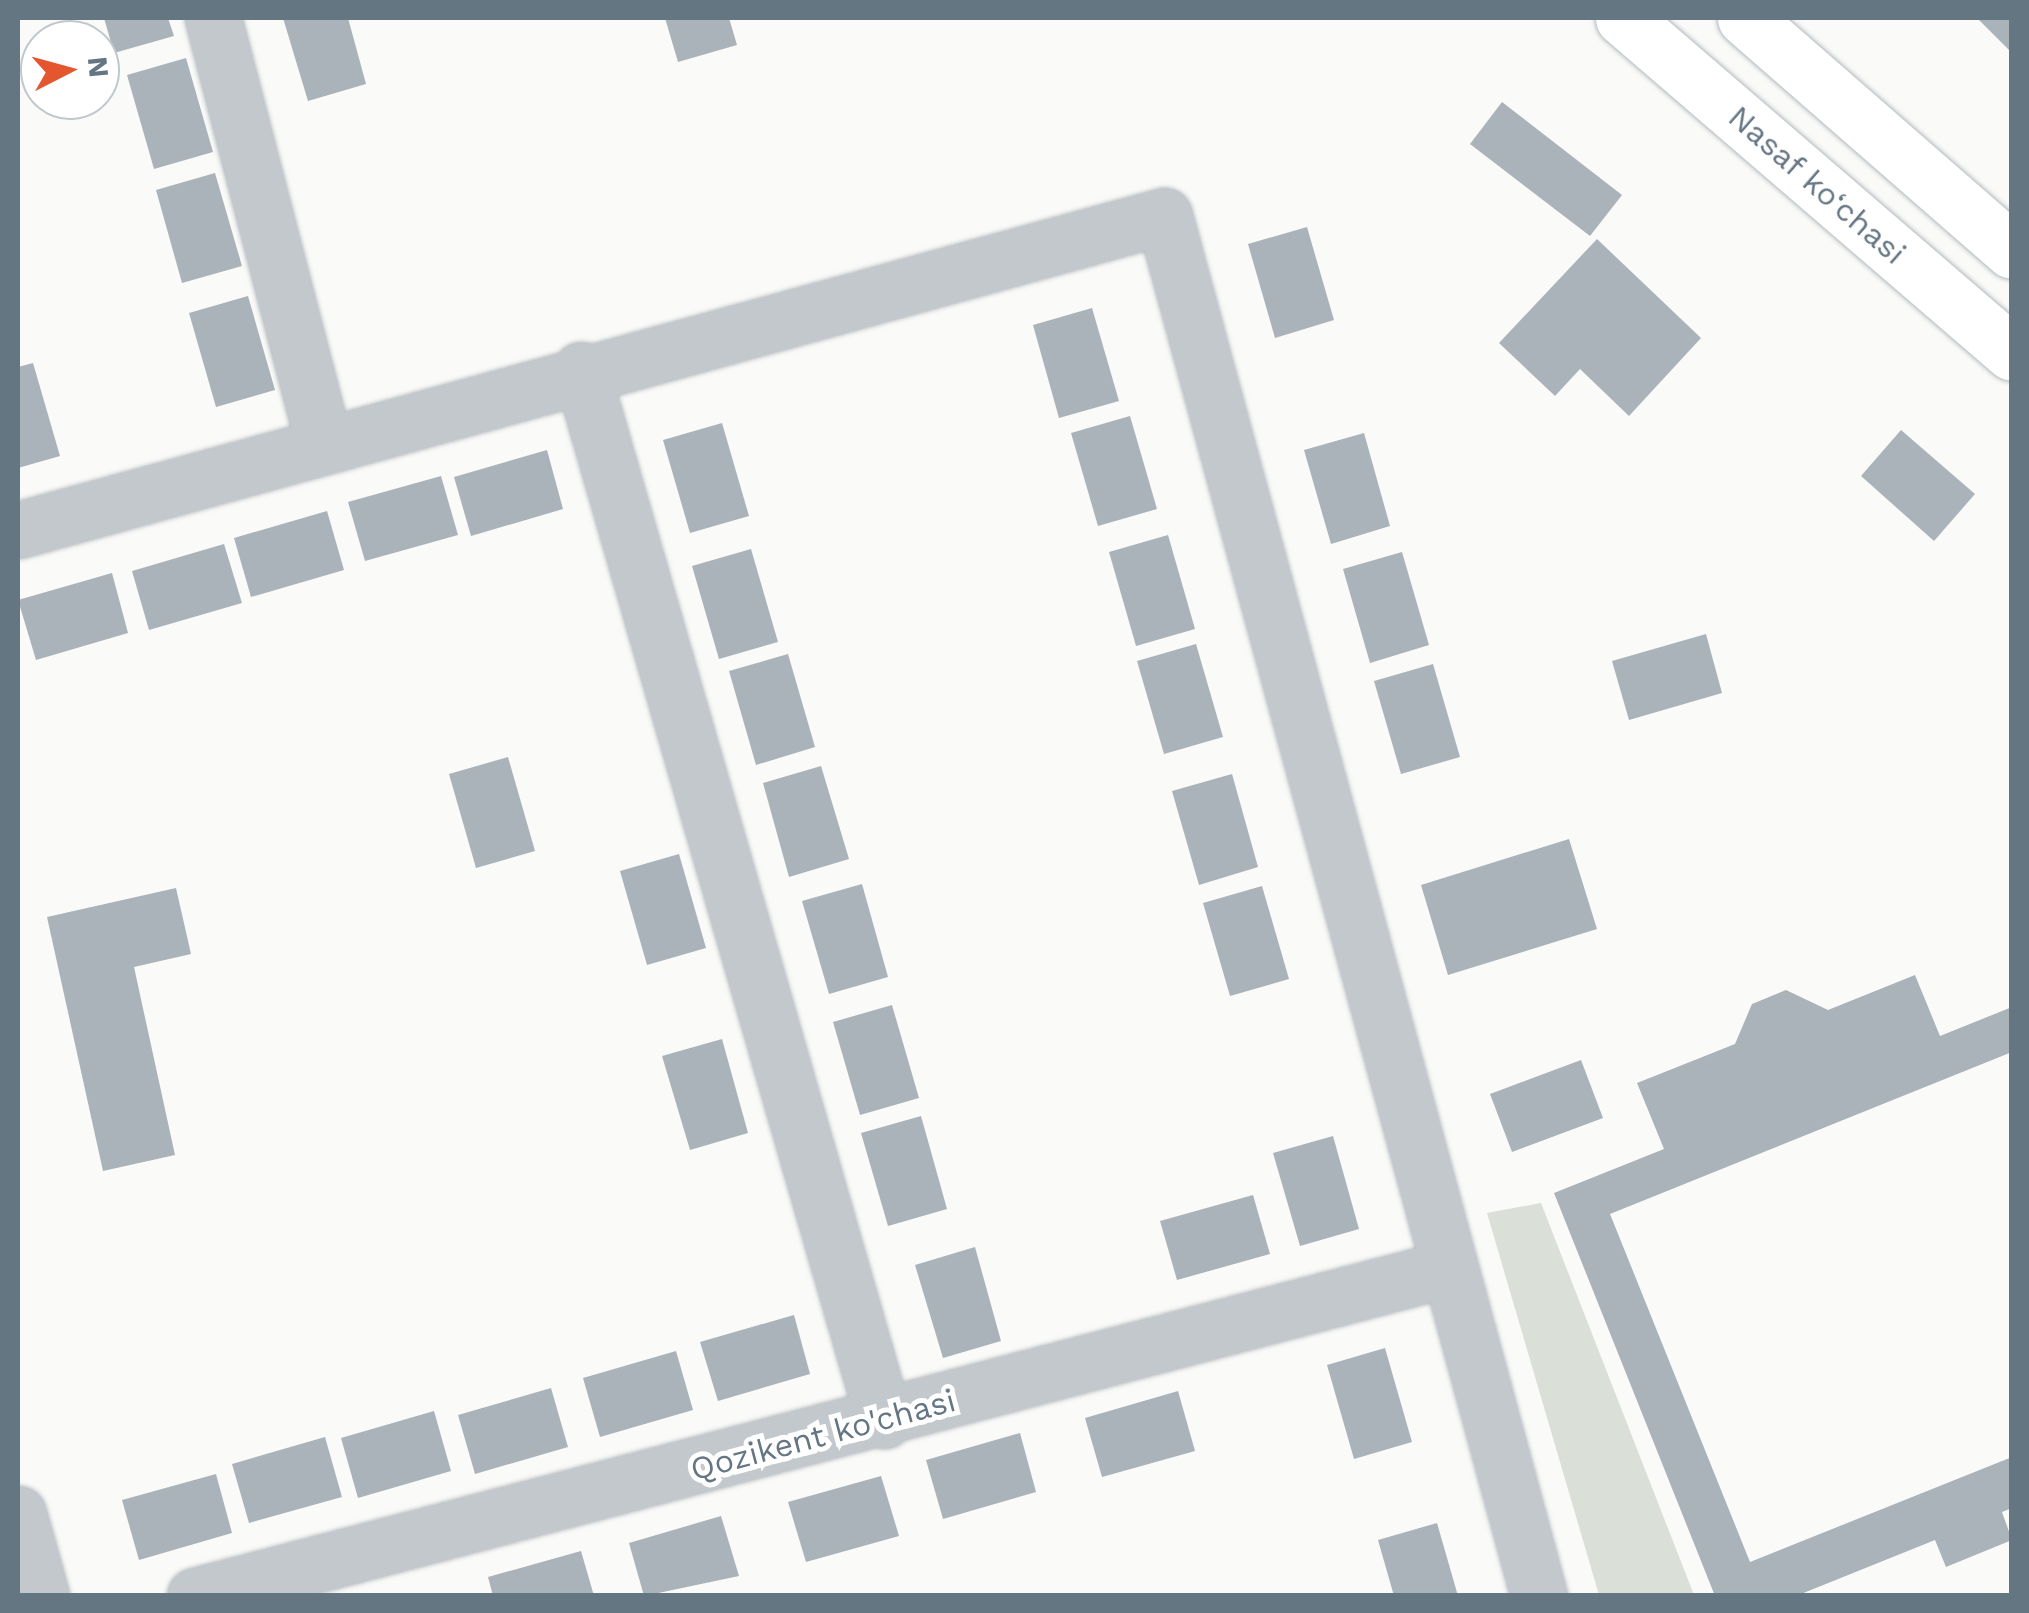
<!DOCTYPE html>
<meta charset="utf-8">
<style>
body{margin:0}
#map{position:relative;width:2029px;height:1613px;overflow:hidden;background:#fafaf8;font-family:"Work Sans",sans-serif}
div>[style]{position:absolute}
.green>*{inset:0;background:#dadfd7}
.building>*{inset:0;background:#aab3b9}
.roads{filter:drop-shadow(0 0 2px #b3babf) drop-shadow(0 0 2px #b3babf)}
.minor>*{height:55px;margin:-27.5px;padding:0 27.5px;transform-origin:27.5px;border-radius:27.5px;background:#c3c8cc}
.secondary>*{height:55px;margin:-27.5px;padding:0 27.5px;transform-origin:27.5px;border-radius:27.5px;background:#fff}
span{translate:-50% -50%;white-space:nowrap;text-align:center;line-height:1.15;-webkit-text-stroke:10px #fff;paint-order:stroke}
.street-label{font-size:32px;color:#657683}
.frame{position:absolute;inset:0;border:20px solid #657683;pointer-events:none}
.north{position:absolute;left:20px;top:20px;width:100px;height:100px;box-sizing:border-box;background:#fff;border:2px solid #c1c8cd;border-radius:50%;rotate:84deg;font-size:28px;font-weight:700;line-height:40px;text-align:center;color:#657683}
.north::after{content:'';display:block;margin:auto;width:35px;height:45px;background:#e4572e;clip-path:polygon(50% 0,100% 100%,50% 72%,0 100%)}
</style>
<div id="map">
<div class="green">
<div style="clip-path:polygon(1541px 1203px,1694px 1595px,1599px 1595px,1487px 1213px)"></div>
</div>
<div class="building">
<div style="clip-path:polygon(104px 18px,168px 18px,174px 36px,114px 53px)"></div>
<div style="clip-path:polygon(283px 18px,348px 18px,366px 84px,308px 101px)"></div>
<div style="clip-path:polygon(665px 18px,729px 18px,737px 45px,678px 62px)"></div>
<div style="clip-path:polygon(1977px 18px,2012px 18px,2012px 53px)"></div>
<div style="clip-path:polygon(186px 58px,213px 152px,154px 169px,127px 75px)"></div>
<div style="clip-path:polygon(1502px 102px,1622px 195px,1590px 236px,1470px 144px)"></div>
<div style="clip-path:polygon(215px 173px,242px 266px,182px 283px,156px 190px)"></div>
<div style="clip-path:polygon(1307px 227px,1334px 320px,1275px 338px,1248px 244px)"></div>
<div style="clip-path:polygon(1597px 239px,1701px 338px,1629px 416px,1580px 369px,1555px 396px,1499px 343px)"></div>
<div style="clip-path:polygon(248px 296px,275px 390px,216px 407px,189px 313px)"></div>
<div style="clip-path:polygon(1092px 308px,1119px 401px,1059px 418px,1033px 325px)"></div>
<div style="clip-path:polygon(33px 363px,60px 456px,18px 468px,18px 367px)"></div>
<div style="clip-path:polygon(1130px 416px,1157px 509px,1098px 526px,1071px 433px)"></div>
<div style="clip-path:polygon(722px 423px,749px 516px,690px 533px,663px 440px)"></div>
<div style="clip-path:polygon(1901px 430px,1975px 494px,1934px 541px,1861px 476px)"></div>
<div style="clip-path:polygon(1364px 433px,1390px 526px,1331px 544px,1304px 450px)"></div>
<div style="clip-path:polygon(547px 450px,563px 509px,471px 536px,454px 477px)"></div>
<div style="clip-path:polygon(441px 476px,458px 535px,365px 561px,348px 502px)"></div>
<div style="clip-path:polygon(327px 511px,344px 570px,251px 597px,234px 538px)"></div>
<div style="clip-path:polygon(1168px 535px,1195px 629px,1136px 646px,1109px 552px)"></div>
<div style="clip-path:polygon(224px 544px,242px 603px,149px 630px,132px 571px)"></div>
<div style="clip-path:polygon(751px 549px,778px 642px,719px 659px,692px 566px)"></div>
<div style="clip-path:polygon(1402px 552px,1429px 645px,1370px 663px,1343px 569px)"></div>
<div style="clip-path:polygon(112px 573px,128px 633px,36px 660px,18px 600px)"></div>
<div style="clip-path:polygon(1706px 634px,1722px 693px,1629px 720px,1612px 661px)"></div>
<div style="clip-path:polygon(1196px 644px,1223px 737px,1164px 754px,1137px 661px)"></div>
<div style="clip-path:polygon(788px 654px,815px 747px,756px 765px,729px 671px)"></div>
<div style="clip-path:polygon(1433px 664px,1460px 757px,1401px 774px,1374px 681px)"></div>
<div style="clip-path:polygon(508px 757px,535px 851px,476px 868px,449px 774px)"></div>
<div style="clip-path:polygon(821px 766px,849px 859px,789px 877px,763px 783px)"></div>
<div style="clip-path:polygon(1232px 774px,1258px 867px,1199px 885px,1172px 791px)"></div>
<div style="clip-path:polygon(1569px 839px,1597px 929px,1448px 975px,1421px 885px)"></div>
<div style="clip-path:polygon(679px 854px,706px 948px,647px 965px,620px 871px)"></div>
<div style="clip-path:polygon(862px 884px,888px 977px,829px 994px,802px 901px)"></div>
<div style="clip-path:polygon(1262px 886px,1289px 979px,1230px 996px,1203px 903px)"></div>
<div style="clip-path:polygon(176px 888px,191px 954px,134px 967px,175px 1155px,103px 1171px,47px 917px)"></div>
<div style="clip-path:polygon(1915px 975px,1940px 1036px,2012px 1007px,2012px 1052px,1610px 1214px,1750px 1562px,2012px 1457px,2012px 1508px,2002px 1512px,2012px 1540px,1946px 1567px,1935px 1540px,1796px 1596px,1715px 1596px,1554px 1193px,1664px 1149px,1637px 1083px,1735px 1044px,1752px 1004px,1786px 990px,1828px 1010px)"></div>
<div style="clip-path:polygon(892px 1005px,919px 1098px,860px 1115px,833px 1022px)"></div>
<div style="clip-path:polygon(722px 1039px,748px 1133px,690px 1150px,662px 1056px)"></div>
<div style="clip-path:polygon(1581px 1060px,1603px 1118px,1512px 1152px,1490px 1094px)"></div>
<div style="clip-path:polygon(921px 1116px,947px 1209px,888px 1226px,861px 1133px)"></div>
<div style="clip-path:polygon(1333px 1136px,1359px 1229px,1300px 1246px,1273px 1153px)"></div>
<div style="clip-path:polygon(1253px 1195px,1270px 1254px,1177px 1280px,1160px 1221px)"></div>
<div style="clip-path:polygon(975px 1247px,1001px 1341px,943px 1358px,915px 1265px)"></div>
<div style="clip-path:polygon(794px 1315px,810px 1374px,718px 1401px,700px 1342px)"></div>
<div style="clip-path:polygon(1385px 1348px,1412px 1442px,1354px 1459px,1327px 1365px)"></div>
<div style="clip-path:polygon(676px 1351px,693px 1410px,600px 1437px,583px 1378px)"></div>
<div style="clip-path:polygon(551px 1388px,568px 1447px,475px 1474px,458px 1415px)"></div>
<div style="clip-path:polygon(1178px 1391px,1195px 1451px,1102px 1477px,1085px 1418px)"></div>
<div style="clip-path:polygon(434px 1411px,451px 1471px,358px 1498px,341px 1438px)"></div>
<div style="clip-path:polygon(1020px 1433px,1036px 1492px,943px 1519px,926px 1460px)"></div>
<div style="clip-path:polygon(325px 1437px,342px 1497px,249px 1523px,232px 1464px)"></div>
<div style="clip-path:polygon(216px 1474px,232px 1533px,139px 1560px,122px 1500px)"></div>
<div style="clip-path:polygon(881px 1476px,899px 1536px,806px 1562px,788px 1502px)"></div>
<div style="clip-path:polygon(721px 1516px,739px 1576px,644px 1596px,629px 1543px)"></div>
<div style="clip-path:polygon(1437px 1523px,1458px 1596px,1394px 1596px,1378px 1540px)"></div>
<div style="clip-path:polygon(581px 1551px,594px 1596px,493px 1596px,488px 1577px)"></div>
</div>
<div class="roads">
<div class="minor">
<div style="left:213px;top:18px;width:437px;rotate:75.4deg"></div>
<div style="left:581px;top:370px;width:1093px;rotate:73.9deg"></div>
<div style="left:18px;top:530px;width:1188px;rotate:-15.32deg"></div>
<div style="left:1164px;top:216px;width:1430px;rotate:74.8deg"></div>
<div style="left:18px;top:1514px;width:85px;rotate:74.3deg"></div>
<div style="left:195px;top:1596px;width:1297px;rotate:-14.65deg"></div>
</div>
<div class="secondary">
<div style="left:1623px;top:18px;width:513px;rotate:40.73deg"></div>
<div style="left:1745px;top:18px;width:354px;rotate:41.1deg"></div>
</div>
</div>
<div class="street-label">
<span style="left:1817px;top:185px;rotate:41deg">Nasaf ko‘chasi</span>
<span style="left:823px;top:1435px;rotate:-15deg">Qozikent ko'chasi</span>
</div>
<div class="frame"></div>
<div class="north">N</div>
</div>
